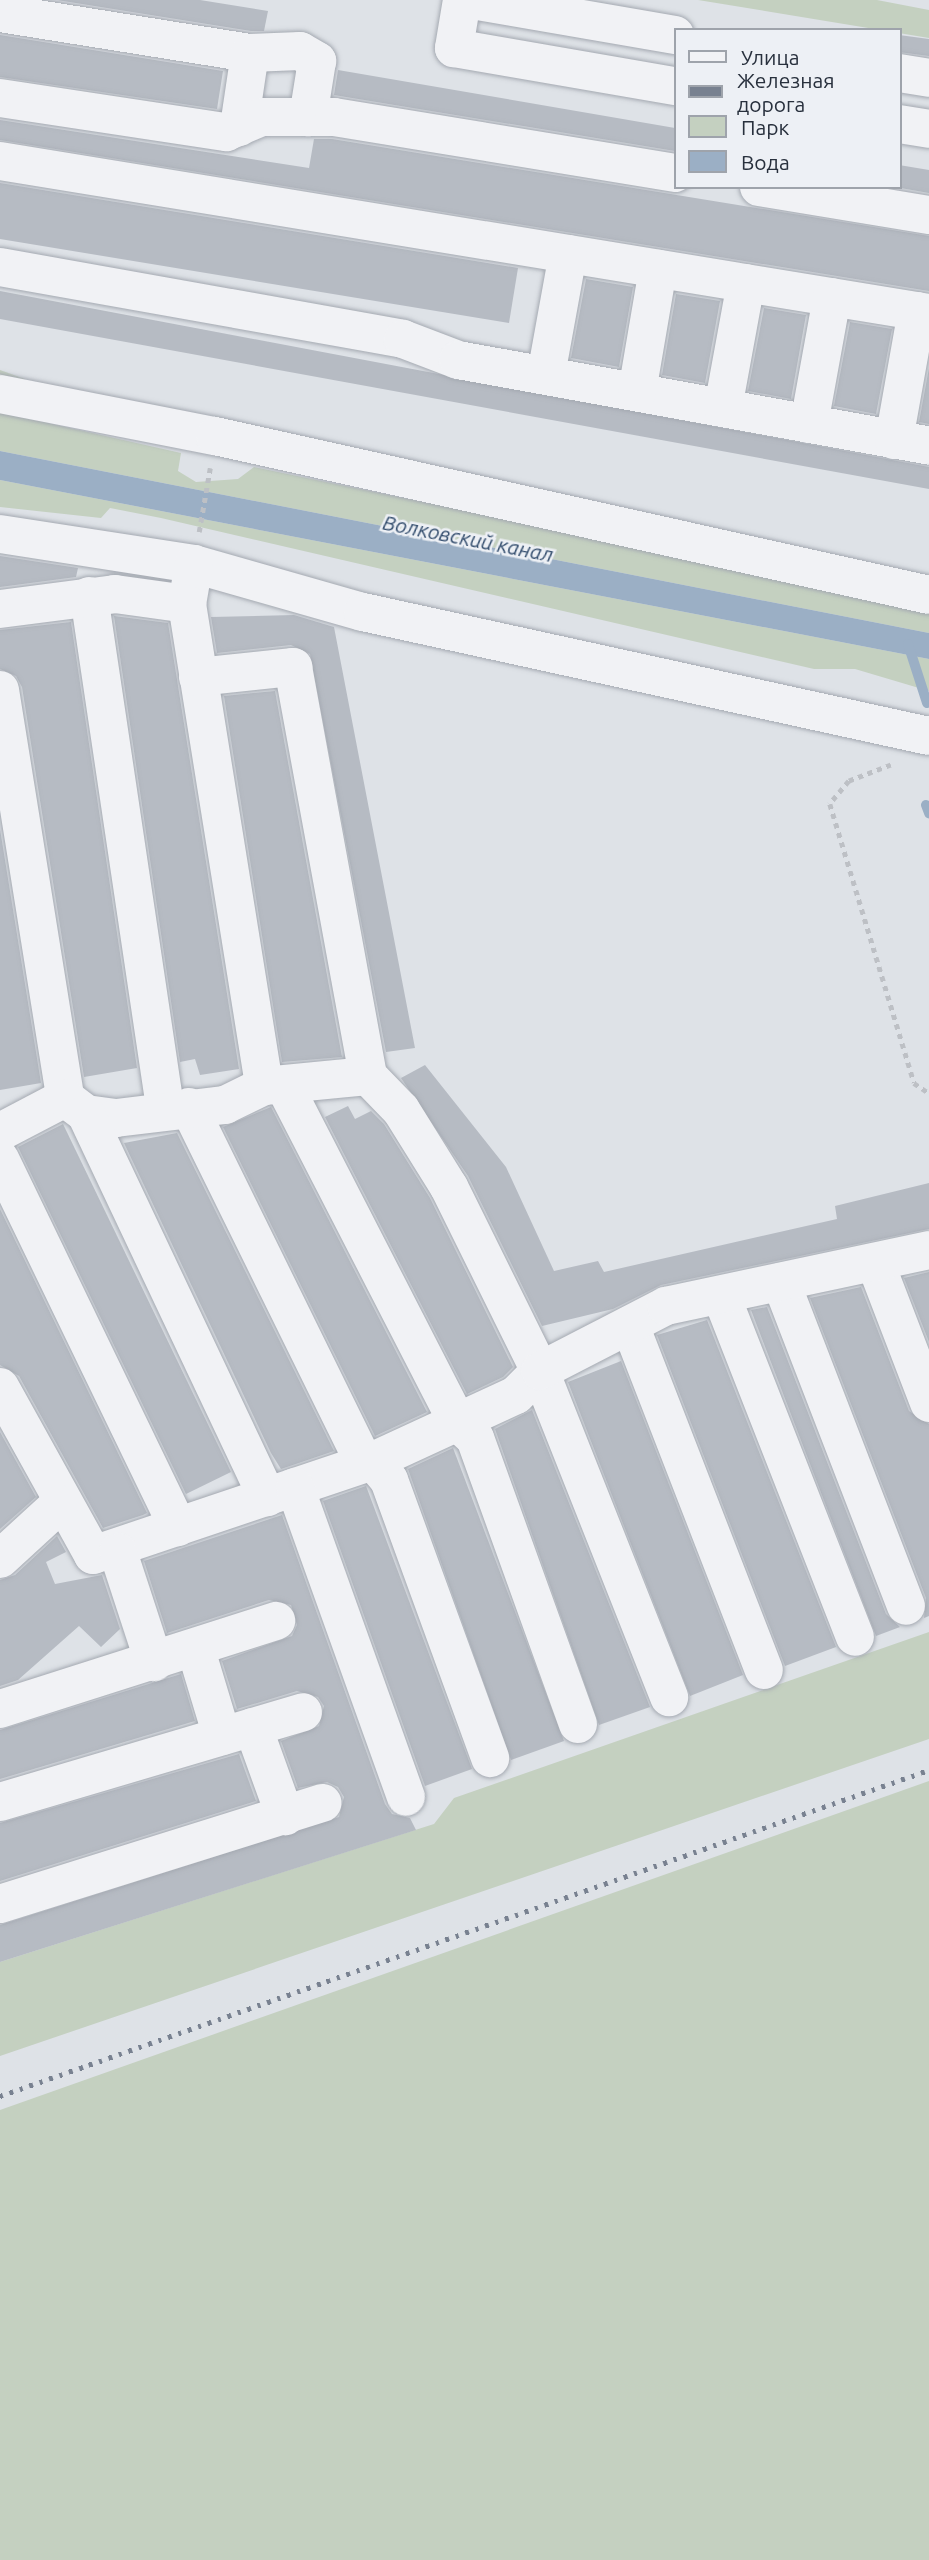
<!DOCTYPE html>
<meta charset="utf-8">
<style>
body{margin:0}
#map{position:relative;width:929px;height:2560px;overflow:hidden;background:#dee2e7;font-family:Ubuntu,sans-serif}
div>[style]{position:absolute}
.green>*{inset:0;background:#c4d0c0}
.water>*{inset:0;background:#9bafc5}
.stream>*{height:10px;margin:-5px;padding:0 5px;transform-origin:5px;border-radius:5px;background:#9bafc5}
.building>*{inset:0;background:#b6bbc3}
.path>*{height:4.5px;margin-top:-2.25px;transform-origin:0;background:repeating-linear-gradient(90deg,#bdc0c5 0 5px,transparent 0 10px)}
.roads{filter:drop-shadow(0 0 2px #a4a9b1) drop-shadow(0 0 2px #a4a9b1)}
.minor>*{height:38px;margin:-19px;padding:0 19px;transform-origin:19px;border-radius:19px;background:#f1f2f5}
.rail>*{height:5px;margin-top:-2.5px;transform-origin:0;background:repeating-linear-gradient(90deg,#788190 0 3.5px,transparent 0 10.5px)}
span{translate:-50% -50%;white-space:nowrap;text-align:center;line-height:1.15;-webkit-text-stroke:5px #edf0f5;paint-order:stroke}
.water-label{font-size:21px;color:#344e6e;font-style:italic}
.legend{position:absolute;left:674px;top:28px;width:228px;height:161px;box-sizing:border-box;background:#edf0f5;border:2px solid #9ea3ab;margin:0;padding:9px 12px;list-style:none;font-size:21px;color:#28303d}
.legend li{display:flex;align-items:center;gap:14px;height:35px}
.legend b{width:35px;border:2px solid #9ea3ab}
</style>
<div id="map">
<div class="green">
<div style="clip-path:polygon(698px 0,877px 0,929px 10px,929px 38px)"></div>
<div style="clip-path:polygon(0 370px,25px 379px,29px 404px,48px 423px,181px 453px,178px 471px,196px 482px,238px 479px,254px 467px,929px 607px,929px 633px,0 451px)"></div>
<div style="clip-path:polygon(0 480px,929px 659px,929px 691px,855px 669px,814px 669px,161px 518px,110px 508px,101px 518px,0 507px)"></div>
<div style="clip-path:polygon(929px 1632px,929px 1739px,0 2056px,0 1962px,434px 1824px,454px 1798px)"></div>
<div style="clip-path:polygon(929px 1781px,929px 2560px,0 2560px,0 2110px)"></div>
</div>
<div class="water">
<div style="clip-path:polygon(0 451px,929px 633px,929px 659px,0 480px)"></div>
</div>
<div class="stream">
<div style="left:908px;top:644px;width:62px;rotate:72.1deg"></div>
<div style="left:926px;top:805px;width:9px;rotate:69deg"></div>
</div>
<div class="building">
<div style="clip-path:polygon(57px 0,200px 0,268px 11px,264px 31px,251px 31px)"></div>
<div style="clip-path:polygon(0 35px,223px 71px,217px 109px,0 77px)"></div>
<div style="clip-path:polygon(899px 35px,929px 39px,929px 56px,899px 52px)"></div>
<div style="clip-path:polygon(338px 70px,675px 128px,675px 151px,334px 95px)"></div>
<div style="clip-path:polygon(0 120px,309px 168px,314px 139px,332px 139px,929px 236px,929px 291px,0 140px)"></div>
<div style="clip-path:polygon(899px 165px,929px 170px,929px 193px,895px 187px)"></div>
<div style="clip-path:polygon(0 183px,518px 268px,509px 323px,0 239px)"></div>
<div style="clip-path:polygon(586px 279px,633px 287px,619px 367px,571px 358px)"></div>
<div style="clip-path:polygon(0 291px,929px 467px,929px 489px,0 319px)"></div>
<div style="clip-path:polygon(676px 294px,720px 301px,705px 383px,662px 375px)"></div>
<div style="clip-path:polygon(764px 308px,806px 315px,791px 399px,748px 391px)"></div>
<div style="clip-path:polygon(850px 322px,892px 329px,876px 414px,834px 406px)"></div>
<div style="clip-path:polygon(929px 368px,929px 424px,919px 422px)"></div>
<div style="clip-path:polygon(0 556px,78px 568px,76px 577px,0 587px)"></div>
<div style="clip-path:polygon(294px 615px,334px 627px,415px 1048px,386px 1052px,310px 654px,291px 645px,217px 653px,211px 617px)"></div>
<div style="clip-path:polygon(114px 616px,168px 623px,239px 1069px,200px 1075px,195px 1059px,180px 1062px)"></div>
<div style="clip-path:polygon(71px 622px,137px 1068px,84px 1077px,22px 687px,16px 676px,0 669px,0 630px)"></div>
<div style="clip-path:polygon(275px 691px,342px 1057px,282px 1062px,224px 696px)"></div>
<div style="clip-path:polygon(0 829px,41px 1083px,0 1090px)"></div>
<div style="clip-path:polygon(425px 1065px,506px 1167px,554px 1271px,598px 1261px,604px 1272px,837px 1219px,835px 1206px,929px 1183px,929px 1229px,661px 1285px,613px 1309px,542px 1326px,468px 1176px,401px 1078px)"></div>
<div style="clip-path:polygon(348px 1106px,355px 1119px,371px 1111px,384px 1124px,430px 1198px,513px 1367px,503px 1377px,467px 1394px,325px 1117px)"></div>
<div style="clip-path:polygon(271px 1107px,427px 1412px,375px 1436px,223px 1127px)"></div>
<div style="clip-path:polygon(63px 1124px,231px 1472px,186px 1494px,18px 1147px)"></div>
<div style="clip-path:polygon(177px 1133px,334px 1451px,281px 1469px,271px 1453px,124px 1143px)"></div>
<div style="clip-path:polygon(0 1209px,147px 1513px,143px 1515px,103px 1528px,19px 1376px,0 1365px)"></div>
<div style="clip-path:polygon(929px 1272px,929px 1342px,904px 1278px)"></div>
<div style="clip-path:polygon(861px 1287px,909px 1411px,929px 1424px,929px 1616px,924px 1618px,926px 1598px,810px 1298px)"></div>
<div style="clip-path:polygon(767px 1307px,886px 1614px,900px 1627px,876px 1636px,751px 1310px)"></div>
<div style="clip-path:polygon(707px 1320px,836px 1647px,785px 1666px,657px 1335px)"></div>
<div style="clip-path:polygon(621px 1361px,743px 1675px,690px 1696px,568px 1382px)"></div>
<div style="clip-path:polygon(532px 1410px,650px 1707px,599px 1725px,495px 1429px)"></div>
<div style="clip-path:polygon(0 1432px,36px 1497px,0 1529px)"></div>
<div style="clip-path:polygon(453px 1448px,564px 1741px,511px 1760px,408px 1469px)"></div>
<div style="clip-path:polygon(366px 1486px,472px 1769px,425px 1786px,323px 1501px)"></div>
<div style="clip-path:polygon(282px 1515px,385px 1804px,392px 1814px,410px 1818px,416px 1830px,0 1962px,0 1925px,339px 1817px,344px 1797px,338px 1787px,327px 1782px,298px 1788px,281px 1741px,319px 1726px,324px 1706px,318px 1697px,297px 1691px,237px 1709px,222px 1661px,292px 1636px,297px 1625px,291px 1605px,269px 1600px,167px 1633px,144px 1561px)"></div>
<div style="clip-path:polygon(57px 1536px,66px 1552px,46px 1562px,55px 1584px,102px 1575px,120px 1629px,101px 1647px,79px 1626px,18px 1680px,0 1686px,0 1580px,15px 1575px)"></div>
<div style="clip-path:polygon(181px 1674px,195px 1721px,0 1779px,0 1730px)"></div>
<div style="clip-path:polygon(239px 1754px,256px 1801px,0 1881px,0 1823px)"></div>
</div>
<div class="path">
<div style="left:199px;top:532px;width:65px;rotate:-80.2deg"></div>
<div style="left:891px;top:765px;width:45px;rotate:159.1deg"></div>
<div style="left:849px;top:781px;width:30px;rotate:130deg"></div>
<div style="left:830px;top:804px;width:291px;rotate:73.2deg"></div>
<div style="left:914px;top:1083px;width:18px;rotate:34deg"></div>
</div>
<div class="roads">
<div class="minor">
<div style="left:462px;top:0;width:49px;rotate:99.5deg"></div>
<div style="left:454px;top:48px;width:224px;rotate:9.8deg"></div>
<div style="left:472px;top:0;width:206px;rotate:9.8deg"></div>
<div style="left:0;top:13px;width:253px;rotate:9.1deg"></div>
<div style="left:250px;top:53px;width:75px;rotate:98.5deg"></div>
<div style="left:250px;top:53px;width:50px;rotate:-2.3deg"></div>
<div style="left:300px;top:51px;width:20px;rotate:30deg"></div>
<div style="left:317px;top:61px;width:57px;rotate:99.1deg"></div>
<div style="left:899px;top:73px;width:30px;rotate:9deg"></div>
<div style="left:0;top:98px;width:229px;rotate:8.6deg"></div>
<div style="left:226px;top:132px;width:38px;rotate:-23deg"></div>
<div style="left:261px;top:117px;width:73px"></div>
<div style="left:334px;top:117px;width:346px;rotate:9.3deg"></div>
<div style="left:899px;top:124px;width:30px;rotate:9deg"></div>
<div style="left:0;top:161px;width:941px;rotate:9.29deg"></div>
<div style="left:759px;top:187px;width:172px;rotate:9.4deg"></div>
<div style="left:0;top:267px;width:409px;rotate:10.1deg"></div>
<div style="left:403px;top:339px;width:59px;rotate:20.9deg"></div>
<div style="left:458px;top:360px;width:479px;rotate:10.3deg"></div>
<div style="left:546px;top:375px;width:123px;rotate:-79.7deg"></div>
<div style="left:637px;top:392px;width:125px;rotate:-80.3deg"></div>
<div style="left:0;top:394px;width:219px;rotate:11.1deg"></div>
<div style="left:215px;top:436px;width:731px;rotate:12.55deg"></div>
<div style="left:723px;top:408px;width:127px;rotate:-79.6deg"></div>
<div style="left:809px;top:424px;width:129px;rotate:-79.7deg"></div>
<div style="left:894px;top:440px;width:131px;rotate:-79.9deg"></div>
<div style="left:0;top:534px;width:196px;rotate:8.8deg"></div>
<div style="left:194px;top:564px;width:176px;rotate:15.9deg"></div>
<div style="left:363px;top:612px;width:579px;rotate:12.36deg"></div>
<div style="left:194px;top:564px;width:41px;rotate:99.9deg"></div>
<div style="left:187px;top:604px;width:488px;rotate:80.9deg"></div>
<div style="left:89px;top:596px;width:517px;rotate:81.54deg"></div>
<div style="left:0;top:609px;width:116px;rotate:-7.4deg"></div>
<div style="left:115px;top:594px;width:73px;rotate:7.9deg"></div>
<div style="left:198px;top:677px;width:96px;rotate:-6deg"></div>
<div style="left:293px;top:667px;width:416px;rotate:79.6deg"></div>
<div style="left:368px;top:1076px;width:47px;rotate:45.9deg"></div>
<div style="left:401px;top:1110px;width:91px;rotate:58.1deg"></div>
<div style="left:449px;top:1187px;width:205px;rotate:63.7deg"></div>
<div style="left:540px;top:1371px;width:351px;rotate:68.4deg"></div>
<div style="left:0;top:690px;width:413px;rotate:80.9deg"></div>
<div style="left:284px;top:1085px;width:379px;rotate:62.8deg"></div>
<div style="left:457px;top:1422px;width:24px;rotate:42deg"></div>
<div style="left:475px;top:1438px;width:304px;rotate:70.2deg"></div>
<div style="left:189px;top:1107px;width:391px;rotate:63.8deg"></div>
<div style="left:362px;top:1458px;width:11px;rotate:15deg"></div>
<div style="left:373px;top:1461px;width:25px;rotate:50deg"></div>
<div style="left:389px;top:1480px;width:296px;rotate:70deg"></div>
<div style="left:86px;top:1114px;width:30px;rotate:8deg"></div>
<div style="left:116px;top:1118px;width:110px;rotate:-6.8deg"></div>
<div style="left:225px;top:1105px;width:43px;rotate:-26deg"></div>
<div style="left:264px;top:1086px;width:104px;rotate:-5.5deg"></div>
<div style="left:0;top:1132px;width:73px;rotate:-27.6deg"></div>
<div style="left:65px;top:1098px;width:26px;rotate:37deg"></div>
<div style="left:86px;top:1114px;width:424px;rotate:64.7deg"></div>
<div style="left:0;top:1159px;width:409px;rotate:64.2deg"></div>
<div style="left:875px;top:1262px;width:151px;rotate:69deg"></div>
<div style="left:781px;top:1282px;width:347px;rotate:68.9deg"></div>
<div style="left:721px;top:1295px;width:367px;rotate:68.6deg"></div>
<div style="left:630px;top:1325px;width:370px;rotate:68.8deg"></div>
<div style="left:0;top:1387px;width:192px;rotate:61deg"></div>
<div style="left:93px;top:1555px;width:295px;rotate:-18.6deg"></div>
<div style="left:373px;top:1461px;width:157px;rotate:-24.8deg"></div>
<div style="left:516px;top:1395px;width:34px;rotate:-45deg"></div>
<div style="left:540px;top:1371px;width:142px;rotate:-27.3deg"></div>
<div style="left:666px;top:1306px;width:269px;rotate:-12deg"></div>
<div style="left:295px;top:1487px;width:329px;rotate:70.3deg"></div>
<div style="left:118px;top:1552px;width:116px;rotate:71.9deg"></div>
<div style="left:0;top:1559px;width:81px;rotate:-42.5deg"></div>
<div style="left:196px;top:1650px;width:90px;rotate:73.2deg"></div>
<div style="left:0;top:1709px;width:290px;rotate:-17.7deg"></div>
<div style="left:253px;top:1727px;width:95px;rotate:70.2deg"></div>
<div style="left:0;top:1802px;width:316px;rotate:-16.5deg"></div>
<div style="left:0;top:1904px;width:338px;rotate:-17.4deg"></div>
</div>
</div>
<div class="rail">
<div style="left:0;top:2096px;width:985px;rotate:-19.34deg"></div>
</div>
<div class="water-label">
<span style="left:468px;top:538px;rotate:11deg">Волковский канал</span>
</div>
<ul class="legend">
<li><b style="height:9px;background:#f1f2f5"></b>Улица</li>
<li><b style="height:9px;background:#788190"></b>Железная дорога</li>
<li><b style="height:19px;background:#c4d0c0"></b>Парк</li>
<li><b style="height:19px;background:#9bafc5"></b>Вода</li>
</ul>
</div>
